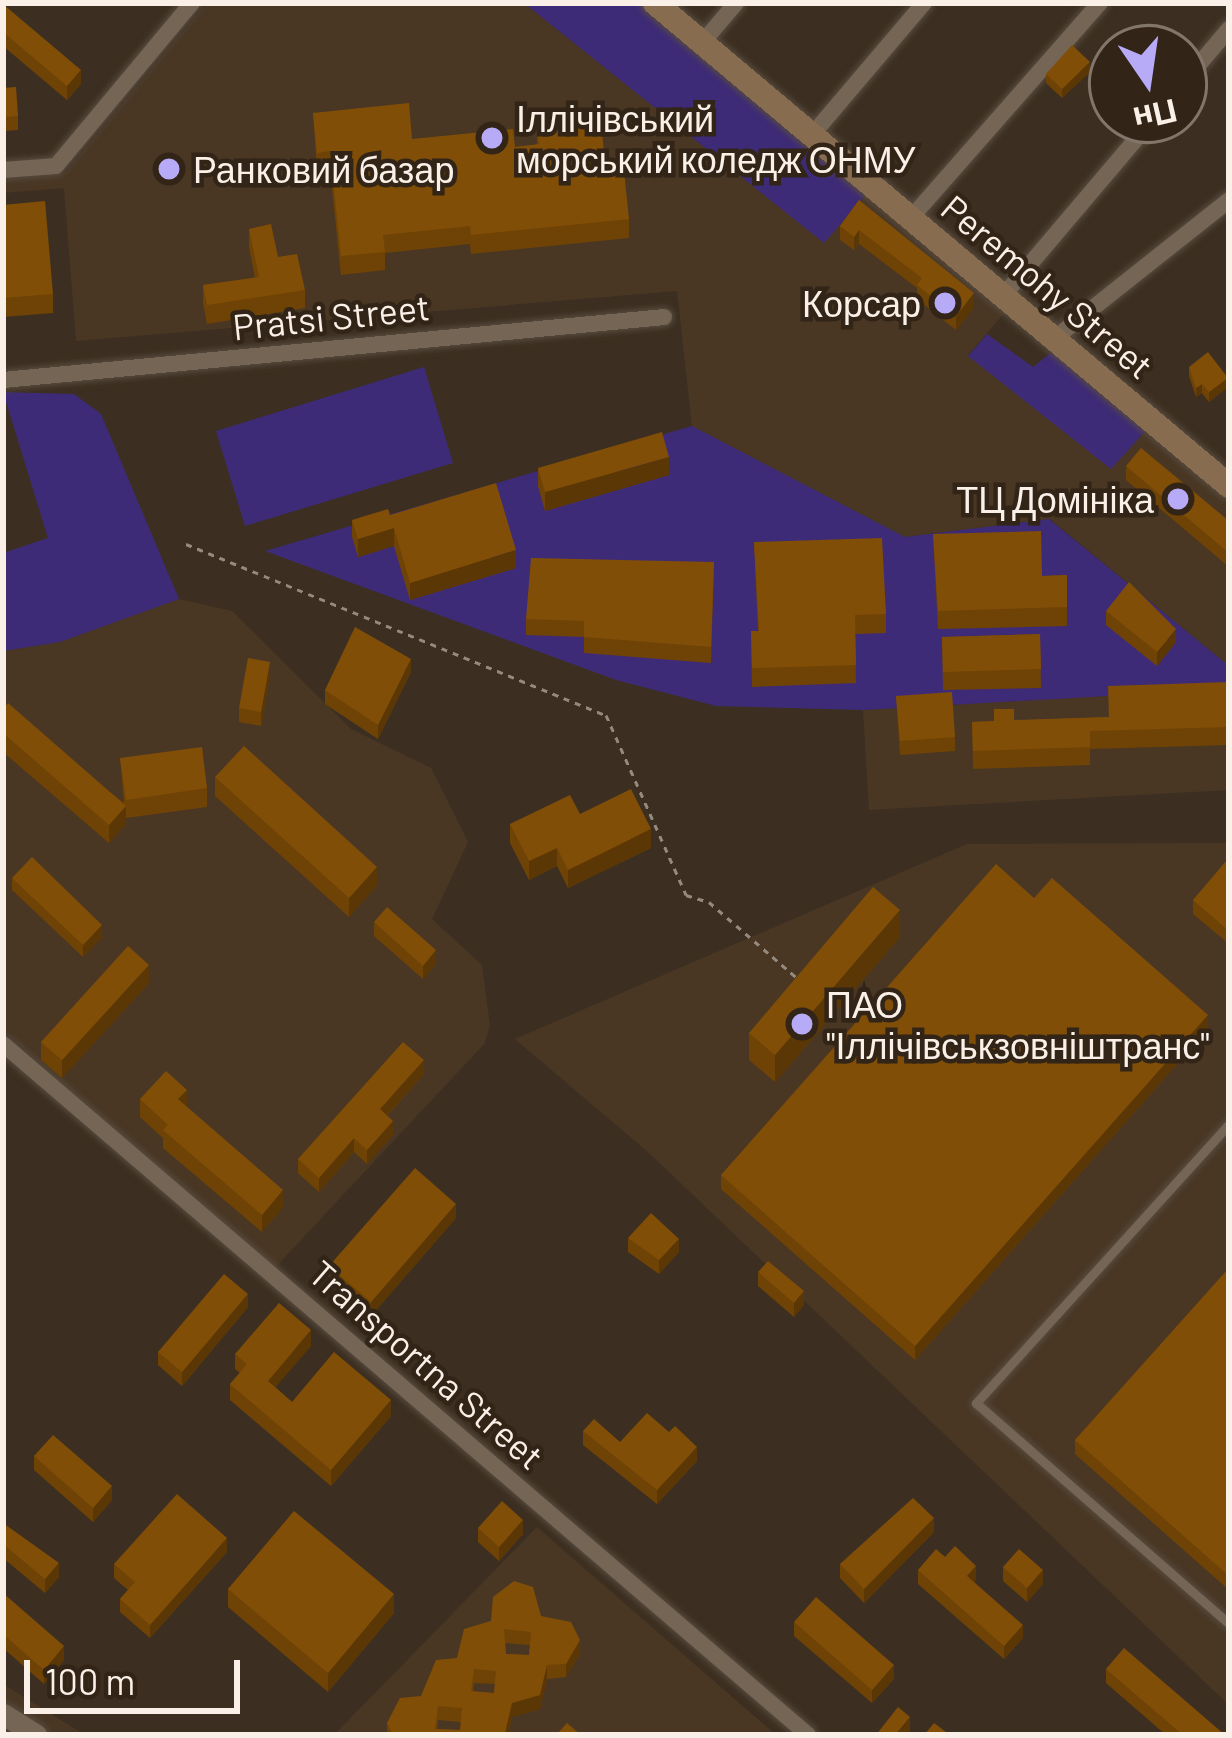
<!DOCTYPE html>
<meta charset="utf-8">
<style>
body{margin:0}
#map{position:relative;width:1232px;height:1738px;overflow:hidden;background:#3c2f21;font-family:Barlow,sans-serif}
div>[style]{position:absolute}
.built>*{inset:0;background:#493724}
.green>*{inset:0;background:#3e2b78}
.path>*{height:3px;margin-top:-1.5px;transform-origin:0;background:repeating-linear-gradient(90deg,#958a7e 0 6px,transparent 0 12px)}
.roads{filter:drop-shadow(0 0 3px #574b3f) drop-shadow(0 0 3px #574b3f)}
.service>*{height:9px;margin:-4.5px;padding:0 4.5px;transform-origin:4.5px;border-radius:4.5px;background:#746555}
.minor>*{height:16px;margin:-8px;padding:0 8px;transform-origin:8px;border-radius:8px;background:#746555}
.tertiary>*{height:21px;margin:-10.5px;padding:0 10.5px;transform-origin:10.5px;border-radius:10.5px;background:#746555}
.secondary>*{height:24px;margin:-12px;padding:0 12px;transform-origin:12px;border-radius:12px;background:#876c4f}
.wall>*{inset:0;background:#6f4306}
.shaded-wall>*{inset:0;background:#5a3705}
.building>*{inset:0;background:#814e07}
.dots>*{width:33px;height:33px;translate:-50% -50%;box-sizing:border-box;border:6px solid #322517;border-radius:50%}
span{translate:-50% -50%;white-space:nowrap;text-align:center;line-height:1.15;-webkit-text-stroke:9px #322517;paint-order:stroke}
.poi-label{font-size:36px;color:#faf0e8}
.left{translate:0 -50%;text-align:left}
.right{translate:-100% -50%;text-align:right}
.street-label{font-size:36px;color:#faf0e8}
.frame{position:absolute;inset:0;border:6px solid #faf0e8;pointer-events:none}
.north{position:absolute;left:1088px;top:24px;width:120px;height:120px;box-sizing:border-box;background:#322517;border:3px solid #82766b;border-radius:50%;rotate:167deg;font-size:33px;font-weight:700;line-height:48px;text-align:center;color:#faf0e8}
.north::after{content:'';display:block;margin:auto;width:42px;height:54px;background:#b7abf8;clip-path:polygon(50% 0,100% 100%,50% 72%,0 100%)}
.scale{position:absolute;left:24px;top:1660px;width:216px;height:54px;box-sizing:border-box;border:6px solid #faf0e8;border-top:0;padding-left:15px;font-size:36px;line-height:42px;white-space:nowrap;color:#faf0e8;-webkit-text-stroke:9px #322517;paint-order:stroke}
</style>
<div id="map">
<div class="built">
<div style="clip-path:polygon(207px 3px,524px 3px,824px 242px,870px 190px,1007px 310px,968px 355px,1111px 468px,1150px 426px,1229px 498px,1229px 666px,1050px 519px,905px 537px,692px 426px,677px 291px,76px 341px,64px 188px,3px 193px,3px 179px,66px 172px)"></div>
<div style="clip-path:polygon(179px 599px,232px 611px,351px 729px,431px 768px,468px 842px,432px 919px,482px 965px,490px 1026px,484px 1044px,271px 1272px,3px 1030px,3px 651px,60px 642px)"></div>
<div style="clip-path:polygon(1229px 689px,1229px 790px,869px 810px,863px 710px)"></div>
<div style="clip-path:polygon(1229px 843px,1229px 1705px,649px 1153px,515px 1039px,967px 844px)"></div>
<div style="clip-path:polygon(537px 1527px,776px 1735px,334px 1735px)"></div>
<div style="clip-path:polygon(3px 1684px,85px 1735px,3px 1735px)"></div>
</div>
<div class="green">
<div style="clip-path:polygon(524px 3px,640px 3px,870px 190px,824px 243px)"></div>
<div style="clip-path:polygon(987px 334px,1033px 367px,1053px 351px,1150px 426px,1111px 469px,968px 356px)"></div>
<div style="clip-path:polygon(424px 367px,453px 463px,245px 526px,216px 431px)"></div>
<div style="clip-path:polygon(3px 392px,74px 394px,101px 414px,179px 599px,60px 642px,3px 651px,3px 553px,48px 538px)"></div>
<div style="clip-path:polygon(692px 426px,905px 537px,1049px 519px,1229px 666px,1229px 689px,863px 710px,716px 706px,616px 680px,265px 551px)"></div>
</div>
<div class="path">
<div style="left:186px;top:544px;width:453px;rotate:22.2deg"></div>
<div style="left:606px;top:715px;width:197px;rotate:66deg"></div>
<div style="left:686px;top:895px;width:24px;rotate:17deg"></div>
<div style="left:709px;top:902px;width:115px;rotate:40.8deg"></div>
</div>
<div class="roads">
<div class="service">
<div style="left:1229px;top:1124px;width:377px;rotate:132.2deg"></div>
<div style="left:976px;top:1403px;width:336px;rotate:41.1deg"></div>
</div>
<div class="minor">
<div style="left:702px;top:43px;width:52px;rotate:-49.6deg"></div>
<div style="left:1184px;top:82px;width:70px;rotate:-49.7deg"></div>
<div style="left:812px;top:135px;width:173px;rotate:-49.7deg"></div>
<div style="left:3px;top:170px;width:53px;rotate:-4.3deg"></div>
<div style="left:56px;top:166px;width:212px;rotate:-50.2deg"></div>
<div style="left:910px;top:219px;width:288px;rotate:-48.7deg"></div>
<div style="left:1003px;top:296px;width:231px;rotate:-49.7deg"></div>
<div style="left:1055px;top:338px;width:222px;rotate:-38.4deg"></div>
<div style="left:3px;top:380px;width:664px;rotate:-5.44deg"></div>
<div style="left:3px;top:1044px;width:1061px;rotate:40.64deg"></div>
</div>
<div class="tertiary">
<div style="left:3px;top:1714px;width:39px;rotate:32deg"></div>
</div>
<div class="secondary">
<div style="left:655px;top:3px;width:750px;rotate:40.08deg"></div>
</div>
</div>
<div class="wall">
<div style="clip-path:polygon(3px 6px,81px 84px,67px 100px,3px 46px)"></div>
<div style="clip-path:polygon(1090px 72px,1062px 98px,1046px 83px,1046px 74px)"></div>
<div style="clip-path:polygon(3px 88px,18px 116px,18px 130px,3px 131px)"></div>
<div style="clip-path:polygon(313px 113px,412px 139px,515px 147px,537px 145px,537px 126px,606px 173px,629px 219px,629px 238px,471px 254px,470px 244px,385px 253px,385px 270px,341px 275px,330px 169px,317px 171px)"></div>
<div style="clip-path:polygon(859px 200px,974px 307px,956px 330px,917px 299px,917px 288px,859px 244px,854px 250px,840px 240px,840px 226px)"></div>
<div style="clip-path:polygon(3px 205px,53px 294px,53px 313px,3px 317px)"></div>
<div style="clip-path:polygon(249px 229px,278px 257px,305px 290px,305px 308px,207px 324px,203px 303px,203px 285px,255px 278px,249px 247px)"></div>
<div style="clip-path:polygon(1189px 367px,1228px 387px,1209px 402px,1202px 393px,1196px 397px,1189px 376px)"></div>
<div style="clip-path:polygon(1126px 466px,1229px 521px,1229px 567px,1126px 480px)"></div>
<div style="clip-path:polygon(538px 468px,669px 475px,545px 511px,538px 486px)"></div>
<div style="clip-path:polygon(390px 515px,516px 568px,410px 600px,394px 546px,358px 557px,352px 537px,352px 520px)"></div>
<div style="clip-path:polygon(933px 534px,1042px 576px,1067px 575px,1067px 626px,938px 629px)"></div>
<div style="clip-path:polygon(754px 542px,886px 614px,886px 633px,855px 634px,856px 683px,752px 687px,751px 631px,758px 631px)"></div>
<div style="clip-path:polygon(714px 562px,711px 663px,584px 653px,584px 637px,526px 635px,526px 619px)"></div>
<div style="clip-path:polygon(1106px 611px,1176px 642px,1157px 666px,1106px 625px)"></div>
<div style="clip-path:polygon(1040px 634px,1041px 688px,943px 690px,942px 637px)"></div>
<div style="clip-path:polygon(411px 672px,378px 739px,325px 704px,325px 690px)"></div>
<div style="clip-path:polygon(270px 675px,261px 726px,239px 722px,239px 708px)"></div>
<div style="clip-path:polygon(1229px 682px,1229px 745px,1090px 749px,1090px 765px,973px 769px,972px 722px,1109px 717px)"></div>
<div style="clip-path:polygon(896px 696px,955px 737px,955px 751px,900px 755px)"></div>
<div style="clip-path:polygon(3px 709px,124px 803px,120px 758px,207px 788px,207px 807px,126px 818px,126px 824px,109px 843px,3px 752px)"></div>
<div style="clip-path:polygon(215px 777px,377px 885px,349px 917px,215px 796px)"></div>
<div style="clip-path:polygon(580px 814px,651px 848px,568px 888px,557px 866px,529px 880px,510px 843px,510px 824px)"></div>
<div style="clip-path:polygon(1229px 862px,1229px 944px,1193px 914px,1193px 900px)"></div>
<div style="clip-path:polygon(12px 878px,102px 937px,83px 957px,12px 890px)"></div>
<div style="clip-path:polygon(1034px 898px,1208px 1029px,915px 1360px,721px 1189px,721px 1175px)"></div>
<div style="clip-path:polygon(374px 922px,436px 964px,423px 979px,374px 936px)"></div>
<div style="clip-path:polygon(900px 937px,775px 1082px,749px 1060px,749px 1033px)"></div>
<div style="clip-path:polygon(149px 983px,62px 1078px,41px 1060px,41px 1042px)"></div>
<div style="clip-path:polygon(424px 1074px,387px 1116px,393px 1135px,367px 1164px,354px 1152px,319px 1192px,298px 1173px,298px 1159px)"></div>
<div style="clip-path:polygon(140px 1099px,187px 1107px,283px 1207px,262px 1232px,163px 1148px,163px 1138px,140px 1117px)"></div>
<div style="clip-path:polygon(456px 1218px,371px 1316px,329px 1280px,329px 1266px)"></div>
<div style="clip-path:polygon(628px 1238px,679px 1252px,659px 1274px,628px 1252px)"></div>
<div style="clip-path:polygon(1229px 1268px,1229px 1590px,1075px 1454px,1075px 1440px)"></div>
<div style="clip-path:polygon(758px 1272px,804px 1305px,794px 1317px,758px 1286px)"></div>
<div style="clip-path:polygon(248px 1307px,182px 1386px,158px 1365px,158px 1352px)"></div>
<div style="clip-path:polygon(311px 1346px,275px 1387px,292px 1402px,391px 1416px,331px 1486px,230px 1400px,230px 1384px,240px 1373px,235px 1369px,235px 1354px)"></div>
<div style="clip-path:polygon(583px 1431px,620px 1442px,669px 1432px,697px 1461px,657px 1504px,583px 1445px)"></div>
<div style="clip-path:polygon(34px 1456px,112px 1500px,93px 1522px,34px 1470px)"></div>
<div style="clip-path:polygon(3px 1523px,59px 1577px,45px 1593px,3px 1558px)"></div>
<div style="clip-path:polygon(478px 1528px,523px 1534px,499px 1561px,478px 1542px)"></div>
<div style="clip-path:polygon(934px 1532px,864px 1603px,840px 1578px,840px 1564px)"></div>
<div style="clip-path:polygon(227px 1552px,150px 1638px,120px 1612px,120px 1599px,128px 1590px,114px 1578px,114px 1564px)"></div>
<div style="clip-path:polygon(1003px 1567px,1043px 1584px,1027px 1602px,1003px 1581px)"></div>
<div style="clip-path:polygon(918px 1570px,976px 1579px,974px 1582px,1023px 1638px,1004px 1659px,918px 1584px)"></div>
<div style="clip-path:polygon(228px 1589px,394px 1613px,328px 1692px,228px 1607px)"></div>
<div style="clip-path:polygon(3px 1593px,64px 1660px,44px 1684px,3px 1648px)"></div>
<div style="clip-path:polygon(evenodd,541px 1616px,580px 1654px,566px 1677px,547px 1679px,540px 1709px,512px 1717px,508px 1735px,387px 1735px,387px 1723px,421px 1696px,491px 1621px,541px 1616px,505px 1643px,530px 1645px,529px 1655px,506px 1654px,505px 1643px,541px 1616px,474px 1683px,495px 1684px,494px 1693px,473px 1692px,474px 1683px,541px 1616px,438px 1720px,461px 1722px,460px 1730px,437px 1729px,438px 1720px)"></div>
<div style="clip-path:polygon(794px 1622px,894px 1679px,872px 1703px,794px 1636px)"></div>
<div style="clip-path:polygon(1106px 1669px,1225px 1735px,1166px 1735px,1106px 1683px)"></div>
</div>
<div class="shaded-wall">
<div style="clip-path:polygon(1090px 62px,1090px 72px,1062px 98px,1062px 89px)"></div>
<div style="clip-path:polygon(81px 70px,81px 84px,67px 100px,67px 86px)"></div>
<div style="clip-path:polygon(859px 230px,859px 244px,854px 250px,854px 237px)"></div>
<div style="clip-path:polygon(974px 293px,974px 307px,956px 330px,956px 316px)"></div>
<div style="clip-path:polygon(1228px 378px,1228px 387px,1209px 402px,1209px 392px)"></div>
<div style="clip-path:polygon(1202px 384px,1202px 393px,1196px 397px,1196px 388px)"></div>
<div style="clip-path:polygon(669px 457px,669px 475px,545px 511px,545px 492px)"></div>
<div style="clip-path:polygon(394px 528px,394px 546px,358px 557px,358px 539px)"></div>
<div style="clip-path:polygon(516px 550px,516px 568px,410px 600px,410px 583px)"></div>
<div style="clip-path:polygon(1176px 629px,1176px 642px,1157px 666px,1157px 652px)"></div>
<div style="clip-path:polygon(411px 659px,411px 672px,378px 739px,378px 725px)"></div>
<div style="clip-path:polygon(270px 662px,270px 675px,261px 726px,261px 712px)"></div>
<div style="clip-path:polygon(126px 806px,126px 824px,109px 843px,109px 825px)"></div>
<div style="clip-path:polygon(651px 829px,651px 848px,568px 888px,568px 870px)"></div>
<div style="clip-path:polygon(557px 848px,557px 866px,529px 880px,529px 861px)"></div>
<div style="clip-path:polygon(377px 867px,377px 885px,349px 917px,349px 898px)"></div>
<div style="clip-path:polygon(900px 910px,900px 937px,775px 1082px,775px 1055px)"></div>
<div style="clip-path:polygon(102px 925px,102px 937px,83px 957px,83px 945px)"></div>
<div style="clip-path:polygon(436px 950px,436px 964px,423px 979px,423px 966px)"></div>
<div style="clip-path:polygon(149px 965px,149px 983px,62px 1078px,62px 1060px)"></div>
<div style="clip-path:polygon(1208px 1015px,1208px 1029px,915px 1360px,915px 1346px)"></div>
<div style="clip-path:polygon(424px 1060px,424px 1074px,380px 1123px,380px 1109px)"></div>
<div style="clip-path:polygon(187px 1090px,187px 1107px,178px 1099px)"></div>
<div style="clip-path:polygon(393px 1121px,393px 1135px,367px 1164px,367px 1150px)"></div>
<div style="clip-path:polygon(354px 1138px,354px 1152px,319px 1192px,319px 1178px)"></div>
<div style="clip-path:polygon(283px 1190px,283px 1207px,262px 1232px,262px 1215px)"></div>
<div style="clip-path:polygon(456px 1204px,456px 1218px,371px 1316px,371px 1302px)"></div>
<div style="clip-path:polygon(679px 1239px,679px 1252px,659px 1274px,659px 1260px)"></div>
<div style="clip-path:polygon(804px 1291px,804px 1305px,794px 1317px,794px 1303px)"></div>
<div style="clip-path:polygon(248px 1294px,248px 1307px,182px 1386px,182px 1372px)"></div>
<div style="clip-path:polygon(311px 1330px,311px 1346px,268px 1396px,268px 1381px)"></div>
<div style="clip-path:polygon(391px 1400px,391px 1416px,331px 1486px,331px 1470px)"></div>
<div style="clip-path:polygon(697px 1447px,697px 1461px,657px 1504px,657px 1490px)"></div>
<div style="clip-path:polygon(112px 1486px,112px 1500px,93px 1522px,93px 1508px)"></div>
<div style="clip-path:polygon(934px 1518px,934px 1532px,864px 1603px,864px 1589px)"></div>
<div style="clip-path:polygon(523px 1520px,523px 1534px,499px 1561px,499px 1547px)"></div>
<div style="clip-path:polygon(227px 1538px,227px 1552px,150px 1638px,150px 1625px)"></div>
<div style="clip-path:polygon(59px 1563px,59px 1577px,45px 1593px,45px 1579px)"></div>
<div style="clip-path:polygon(976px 1566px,976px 1579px,967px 1590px,967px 1576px)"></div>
<div style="clip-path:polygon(1043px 1570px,1043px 1584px,1027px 1602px,1027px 1588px)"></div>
<div style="clip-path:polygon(394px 1594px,394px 1613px,328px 1692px,328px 1673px)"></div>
<div style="clip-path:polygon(1023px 1625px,1023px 1638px,1004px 1659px,1004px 1646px)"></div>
<div style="clip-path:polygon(580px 1640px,580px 1654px,566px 1677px,566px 1664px)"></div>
<div style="clip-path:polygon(64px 1646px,64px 1660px,44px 1684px,44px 1670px)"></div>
<div style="clip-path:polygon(547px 1665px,547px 1679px,540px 1709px,512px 1717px,508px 1735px,497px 1735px,512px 1703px)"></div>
<div style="clip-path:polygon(894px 1665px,894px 1679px,872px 1703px,872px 1690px)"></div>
<div style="clip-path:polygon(910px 1717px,910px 1731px,907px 1735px,895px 1735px)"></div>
</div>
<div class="building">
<div style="clip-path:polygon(4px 5px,81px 70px,67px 86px,3px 32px)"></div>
<div style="clip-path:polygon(1072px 45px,1090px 62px,1062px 89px,1046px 74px)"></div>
<div style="clip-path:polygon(16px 87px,18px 116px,3px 117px,3px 88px)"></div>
<div style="clip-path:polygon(409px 103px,412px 139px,513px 129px,515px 147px,539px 144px,537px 126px,601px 120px,606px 173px,624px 171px,629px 219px,471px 235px,470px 226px,383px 235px,385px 252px,341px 256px,330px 151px,317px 153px,313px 113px)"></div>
<div style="clip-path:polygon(859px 200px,974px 293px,956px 316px,917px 285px,922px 278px,859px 230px,854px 237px,840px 226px)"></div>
<div style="clip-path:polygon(45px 201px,53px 294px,3px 298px,3px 205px)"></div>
<div style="clip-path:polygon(271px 224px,278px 257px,297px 254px,305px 290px,207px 305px,203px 285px,259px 277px,249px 229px)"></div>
<div style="clip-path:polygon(1208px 352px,1228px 378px,1209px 392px,1202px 384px,1196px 388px,1189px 367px)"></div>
<div style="clip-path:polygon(662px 432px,669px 457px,545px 492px,538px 468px)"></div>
<div style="clip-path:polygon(1141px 448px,1229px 521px,1229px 553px,1126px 466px)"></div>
<div style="clip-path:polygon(496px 483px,516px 550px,410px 583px,394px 528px,358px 539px,352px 520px,388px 509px,390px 515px)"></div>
<div style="clip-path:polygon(1041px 531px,1042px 576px,1067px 575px,1067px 607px,938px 611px,933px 534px)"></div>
<div style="clip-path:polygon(882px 538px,886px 614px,855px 615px,856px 665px,752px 668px,751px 631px,759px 631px,754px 542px)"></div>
<div style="clip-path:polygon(531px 558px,714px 562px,711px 647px,584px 637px,584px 621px,526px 619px)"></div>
<div style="clip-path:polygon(1129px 582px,1176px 629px,1157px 652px,1106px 611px)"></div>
<div style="clip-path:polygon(355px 627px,411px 659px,378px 725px,325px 690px)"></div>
<div style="clip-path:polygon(1040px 634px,1041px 669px,943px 672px,942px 637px)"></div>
<div style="clip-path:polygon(248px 658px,270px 662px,261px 712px,239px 708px)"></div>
<div style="clip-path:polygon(1229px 682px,1229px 727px,1090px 731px,1090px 747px,973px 751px,972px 722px,994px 721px,994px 709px,1014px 709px,1014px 720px,1109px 717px,1108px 686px)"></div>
<div style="clip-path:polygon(952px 692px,955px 737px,900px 741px,896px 696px)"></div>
<div style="clip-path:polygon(8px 703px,126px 806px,109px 825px,3px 733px,3px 709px)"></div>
<div style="clip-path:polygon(244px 746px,377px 867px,349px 898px,215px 777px)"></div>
<div style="clip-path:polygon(202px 747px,207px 788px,126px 800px,120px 758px)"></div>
<div style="clip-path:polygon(631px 789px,651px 829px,568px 870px,557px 848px,529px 861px,510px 824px,570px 795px,580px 814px)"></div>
<div style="clip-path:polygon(32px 857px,102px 925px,83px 945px,12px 878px)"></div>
<div style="clip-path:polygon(1227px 860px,1229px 862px,1229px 931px,1193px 900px)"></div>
<div style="clip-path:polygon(996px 864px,1034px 898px,1052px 878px,1208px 1015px,915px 1346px,721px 1175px)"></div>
<div style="clip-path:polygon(873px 887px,900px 910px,775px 1055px,749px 1033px)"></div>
<div style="clip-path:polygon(387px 907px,436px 950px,423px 966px,374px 922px)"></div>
<div style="clip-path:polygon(128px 946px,149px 965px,62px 1060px,41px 1042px)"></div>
<div style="clip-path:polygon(403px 1042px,424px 1060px,380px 1109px,393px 1121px,367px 1150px,354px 1138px,319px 1178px,298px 1159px)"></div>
<div style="clip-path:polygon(166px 1071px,187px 1090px,178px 1099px,283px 1190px,262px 1215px,163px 1130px,168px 1125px,140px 1099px)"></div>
<div style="clip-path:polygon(415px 1168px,456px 1204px,371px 1302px,329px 1266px)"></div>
<div style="clip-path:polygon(651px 1213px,679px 1239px,659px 1260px,628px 1238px)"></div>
<div style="clip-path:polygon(768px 1261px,804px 1291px,794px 1303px,758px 1272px)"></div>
<div style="clip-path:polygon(1229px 1268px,1229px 1576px,1075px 1440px)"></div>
<div style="clip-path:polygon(224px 1274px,248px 1294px,182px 1372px,158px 1352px)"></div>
<div style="clip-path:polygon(279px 1303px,311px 1330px,268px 1381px,292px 1402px,334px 1352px,391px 1400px,331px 1470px,230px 1384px,247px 1364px,235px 1354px)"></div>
<div style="clip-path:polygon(647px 1413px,669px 1432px,675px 1426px,697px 1447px,657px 1490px,583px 1431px,594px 1419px,620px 1442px)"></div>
<div style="clip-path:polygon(53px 1435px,112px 1486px,93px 1508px,34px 1456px)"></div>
<div style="clip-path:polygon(177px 1494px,227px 1538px,150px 1625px,120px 1599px,135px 1582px,114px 1564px)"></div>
<div style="clip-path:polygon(913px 1498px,934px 1518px,864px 1589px,840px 1564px)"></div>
<div style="clip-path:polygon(502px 1501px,523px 1520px,499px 1547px,478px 1528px)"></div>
<div style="clip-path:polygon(294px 1511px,394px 1594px,328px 1673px,228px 1589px)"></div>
<div style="clip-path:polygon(3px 1523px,59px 1563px,45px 1579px,3px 1544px)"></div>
<div style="clip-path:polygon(955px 1546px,976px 1566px,967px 1576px,1023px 1625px,1004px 1646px,918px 1570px,936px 1549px,945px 1557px)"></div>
<div style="clip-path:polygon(1019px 1549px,1043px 1570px,1027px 1588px,1003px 1567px)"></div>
<div style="clip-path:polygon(evenodd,514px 1581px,533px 1587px,541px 1616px,571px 1622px,580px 1640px,566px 1664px,547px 1665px,540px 1695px,512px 1703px,505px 1733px,497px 1735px,393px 1735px,387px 1723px,400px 1698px,421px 1696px,436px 1660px,457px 1658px,464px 1629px,491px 1621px,493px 1597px,514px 1581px,504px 1629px,531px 1632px,529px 1655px,506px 1654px,504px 1629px,514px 1581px,474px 1669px,496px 1671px,494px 1693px,471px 1691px,474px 1669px,514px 1581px,438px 1706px,462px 1708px,460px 1730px,435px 1729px,438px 1706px)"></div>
<div style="clip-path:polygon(3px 1593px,64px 1646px,44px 1670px,3px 1634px)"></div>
<div style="clip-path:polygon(816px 1597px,894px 1665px,872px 1690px,794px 1622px)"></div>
<div style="clip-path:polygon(1124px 1648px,1225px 1735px,1183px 1735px,1106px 1669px)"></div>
<div style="clip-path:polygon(898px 1707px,910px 1717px,895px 1735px,876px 1735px)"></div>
<div style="clip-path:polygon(567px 1723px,581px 1735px,556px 1735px)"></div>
<div style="clip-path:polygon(934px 1723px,950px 1735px,927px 1735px,925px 1734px)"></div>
</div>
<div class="dots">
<div style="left:492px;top:138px;background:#b7abf8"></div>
<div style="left:169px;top:169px;background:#b7abf8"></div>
<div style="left:945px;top:303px;background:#b7abf8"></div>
<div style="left:1178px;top:499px;background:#b7abf8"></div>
<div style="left:802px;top:1024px;background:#b7abf8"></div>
</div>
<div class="poi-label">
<span class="left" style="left:516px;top:138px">Іллічівський<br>морський коледж ОНМУ</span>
<span class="left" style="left:193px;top:169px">Ранковий базар</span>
<span class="right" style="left:921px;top:303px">Корсар</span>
<span class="right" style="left:1154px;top:499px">ТЦ Домініка</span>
<span class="left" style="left:826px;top:1024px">ПАО<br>"Іллічівськзовніштранс"</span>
</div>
<div class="street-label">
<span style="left:1048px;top:286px;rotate:40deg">Peremohy Street</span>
<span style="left:331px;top:316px;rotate:-6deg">Pratsi Street</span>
<span style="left:427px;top:1364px;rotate:41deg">Transportna Street</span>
</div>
<div class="frame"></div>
<div class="north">Пн</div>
<div class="scale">100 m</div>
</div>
